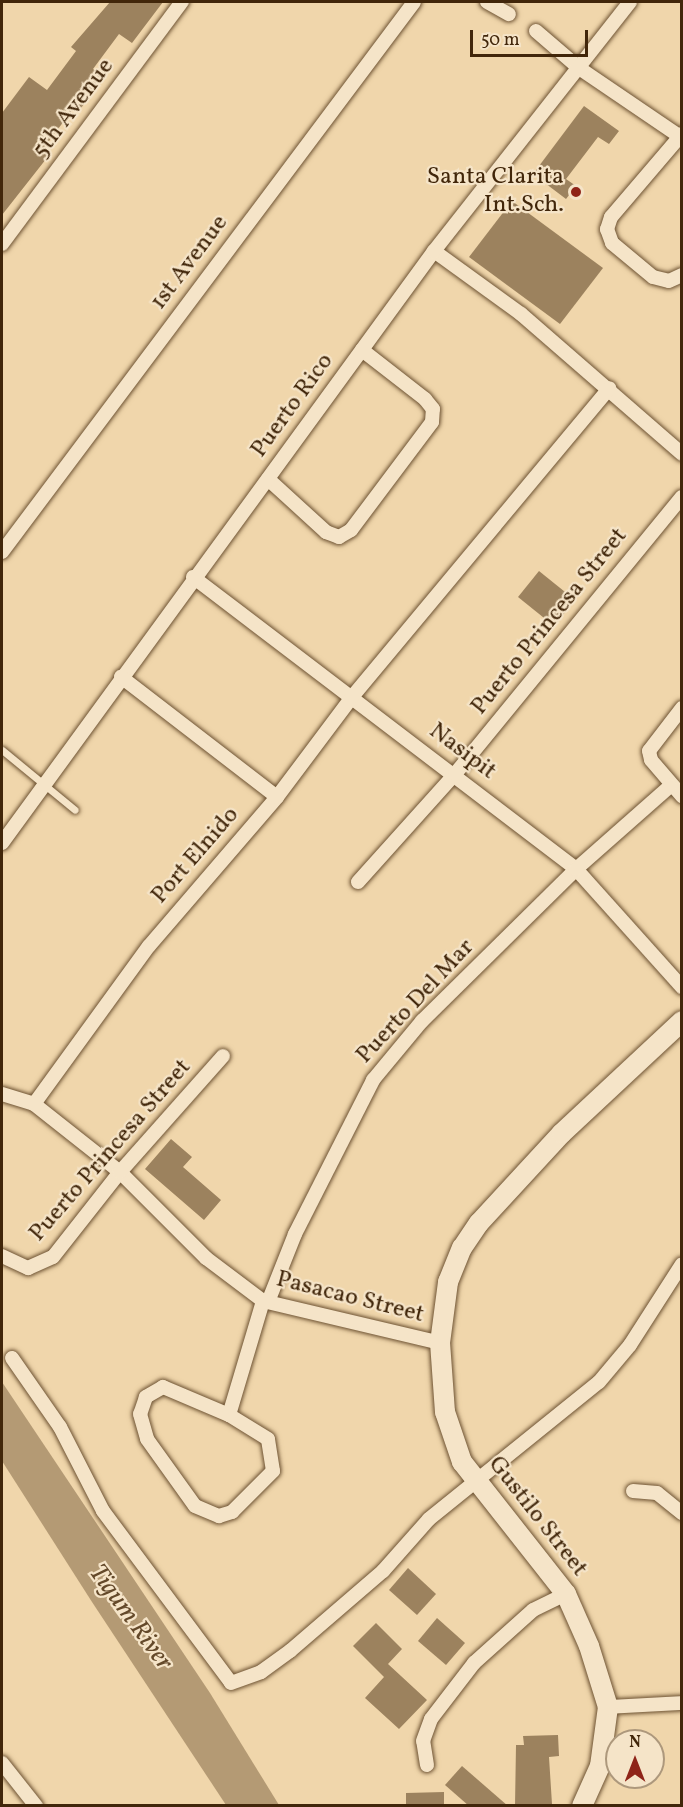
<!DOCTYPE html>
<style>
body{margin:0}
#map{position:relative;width:683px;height:1807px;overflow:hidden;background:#f0d6ab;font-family:Vollkorn,serif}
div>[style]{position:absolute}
.water>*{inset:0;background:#b49a74}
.building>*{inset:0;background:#9c825e}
.roads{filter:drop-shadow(0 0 2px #6d5232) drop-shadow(0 0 2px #6d5232)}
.lane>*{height:7px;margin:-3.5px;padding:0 3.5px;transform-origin:3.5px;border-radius:3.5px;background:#f5e4c8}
.street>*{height:14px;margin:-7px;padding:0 7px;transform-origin:7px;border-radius:7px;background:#f5e4c8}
.secondary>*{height:20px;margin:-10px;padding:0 10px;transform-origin:10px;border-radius:10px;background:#f5e4c8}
.dots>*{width:16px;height:16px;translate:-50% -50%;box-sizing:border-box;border:3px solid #f5e4c8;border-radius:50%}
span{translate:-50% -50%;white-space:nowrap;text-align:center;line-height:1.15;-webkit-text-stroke:4.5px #f5e4c8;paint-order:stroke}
.street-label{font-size:24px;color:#41260a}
.poi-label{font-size:24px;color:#41260a}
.right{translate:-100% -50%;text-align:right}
.water-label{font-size:26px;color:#64492a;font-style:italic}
.frame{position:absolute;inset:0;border:3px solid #41260a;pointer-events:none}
.north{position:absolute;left:605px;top:1729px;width:60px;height:60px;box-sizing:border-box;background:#f5e4c8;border:2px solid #ad987c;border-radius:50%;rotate:0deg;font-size:16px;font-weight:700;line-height:24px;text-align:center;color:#41260a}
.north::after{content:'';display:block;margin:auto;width:21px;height:27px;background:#8f2418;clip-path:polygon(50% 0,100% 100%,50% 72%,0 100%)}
.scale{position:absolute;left:470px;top:30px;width:118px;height:27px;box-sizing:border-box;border:3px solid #41260a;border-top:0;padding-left:8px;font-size:18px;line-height:21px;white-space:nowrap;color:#41260a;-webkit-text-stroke:4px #f5e4c8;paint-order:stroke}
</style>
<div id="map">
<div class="water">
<div style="clip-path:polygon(2px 1382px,210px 1693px,279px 1805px,226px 1805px,92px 1602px,2px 1461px)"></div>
</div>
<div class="building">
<div style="clip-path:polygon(110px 2px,163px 2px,132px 43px,119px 34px,93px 69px,105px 77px,81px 108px,76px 105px,43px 149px,50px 154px,2px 215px,2px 113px,29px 77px,47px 90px,76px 51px,71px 47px)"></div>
<div style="clip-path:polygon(584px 106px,619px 131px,609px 144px,598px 137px,566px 179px,576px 186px,566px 199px,533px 174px)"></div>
<div style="clip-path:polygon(512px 201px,603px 268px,560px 324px,469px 257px)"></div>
<div style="clip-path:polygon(539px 571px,575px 600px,554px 626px,518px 597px)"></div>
<div style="clip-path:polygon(171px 1139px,192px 1157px,183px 1167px,221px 1200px,204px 1220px,145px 1169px)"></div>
<div style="clip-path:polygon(408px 1568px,436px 1594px,417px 1615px,389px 1590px)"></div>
<div style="clip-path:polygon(437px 1618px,465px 1643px,446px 1665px,418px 1641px)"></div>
<div style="clip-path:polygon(376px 1623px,402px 1649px,388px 1664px,427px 1700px,399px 1729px,365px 1698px,384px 1677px,353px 1646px)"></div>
<div style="clip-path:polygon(558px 1735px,559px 1756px,549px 1757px,552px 1804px,515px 1806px,516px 1745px,524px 1745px,523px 1736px)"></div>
<div style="clip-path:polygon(462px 1766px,508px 1806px,469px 1806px,445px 1785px)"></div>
<div style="clip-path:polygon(444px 1792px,444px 1806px,406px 1806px,406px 1793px)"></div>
</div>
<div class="roads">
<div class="lane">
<div style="left:2px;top:750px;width:94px;rotate:39.4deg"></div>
</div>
<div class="street">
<div style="left:487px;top:2px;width:25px;rotate:29deg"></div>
<div style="left:536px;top:31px;width:57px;rotate:40.7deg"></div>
<div style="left:579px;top:68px;width:125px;rotate:34.2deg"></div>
<div style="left:682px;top:134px;width:109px;rotate:130.5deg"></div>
<div style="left:611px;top:217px;width:13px;rotate:108deg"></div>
<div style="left:607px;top:229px;width:15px;rotate:70deg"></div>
<div style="left:612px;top:243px;width:53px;rotate:39.7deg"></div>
<div style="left:653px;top:277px;width:16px;rotate:14deg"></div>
<div style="left:669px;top:281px;width:14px;rotate:-25deg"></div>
<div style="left:2px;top:244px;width:302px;rotate:-53.4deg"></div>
<div style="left:434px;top:251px;width:107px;rotate:35.9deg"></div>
<div style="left:521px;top:314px;width:213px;rotate:41deg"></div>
<div style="left:268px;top:479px;width:79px;rotate:42.4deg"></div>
<div style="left:326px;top:532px;width:14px;rotate:21deg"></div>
<div style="left:339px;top:537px;width:14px;rotate:-30deg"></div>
<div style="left:351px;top:530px;width:135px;rotate:-53.1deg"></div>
<div style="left:432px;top:422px;width:13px;rotate:-86deg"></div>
<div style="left:433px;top:409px;width:13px;rotate:-129deg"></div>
<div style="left:425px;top:399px;width:80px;rotate:-142.1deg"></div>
<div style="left:2px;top:552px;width:687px;rotate:-53.16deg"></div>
<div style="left:193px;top:577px;width:482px;rotate:37.3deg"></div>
<div style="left:576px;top:869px;width:159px;rotate:48.1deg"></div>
<div style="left:682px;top:708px;width:54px;rotate:127.5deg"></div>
<div style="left:649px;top:751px;width:9px;rotate:77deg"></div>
<div style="left:651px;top:760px;width:48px;rotate:49.3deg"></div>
<div style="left:277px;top:797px;width:125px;rotate:-53.1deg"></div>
<div style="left:352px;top:697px;width:402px;rotate:-50.2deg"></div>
<div style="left:2px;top:843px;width:733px;rotate:-53.88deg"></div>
<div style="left:434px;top:251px;width:317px;rotate:-51.8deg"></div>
<div style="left:358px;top:882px;width:145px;rotate:-48.1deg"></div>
<div style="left:455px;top:774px;width:358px;rotate:-50.7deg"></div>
<div style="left:2px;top:1094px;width:34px;rotate:17deg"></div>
<div style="left:34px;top:1104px;width:110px;rotate:38.3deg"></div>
<div style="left:120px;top:1172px;width:122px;rotate:45deg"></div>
<div style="left:206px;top:1258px;width:71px;rotate:37deg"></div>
<div style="left:263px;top:1301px;width:182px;rotate:13.3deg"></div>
<div style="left:34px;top:1104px;width:195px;rotate:-54deg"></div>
<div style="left:149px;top:946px;width:196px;rotate:-49.3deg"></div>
<div style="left:277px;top:797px;width:197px;rotate:-142.4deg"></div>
<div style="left:2px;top:1256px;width:29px;rotate:25deg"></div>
<div style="left:28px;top:1268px;width:27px;rotate:-24deg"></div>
<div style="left:53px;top:1257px;width:108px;rotate:-51.8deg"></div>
<div style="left:120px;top:1172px;width:155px;rotate:-48.4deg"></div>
<div style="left:268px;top:1302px;width:73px;rotate:-68.3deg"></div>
<div style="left:295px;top:1234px;width:173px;rotate:-63.1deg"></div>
<div style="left:373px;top:1080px;width:77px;rotate:-50.3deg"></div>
<div style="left:422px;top:1021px;width:216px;rotate:-44.6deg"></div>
<div style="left:576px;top:869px;width:125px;rotate:-41.4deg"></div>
<div style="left:12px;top:1358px;width:84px;rotate:55.2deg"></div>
<div style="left:60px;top:1427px;width:94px;rotate:62.9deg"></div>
<div style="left:103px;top:1511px;width:214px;rotate:53.3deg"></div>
<div style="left:231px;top:1683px;width:32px;rotate:-20deg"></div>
<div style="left:261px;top:1672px;width:36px;rotate:-36deg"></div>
<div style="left:290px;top:1651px;width:123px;rotate:-40.7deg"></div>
<div style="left:383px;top:1571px;width:69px;rotate:-48.5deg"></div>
<div style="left:429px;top:1519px;width:218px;rotate:-38.9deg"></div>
<div style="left:599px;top:1382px;width:48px;rotate:-50deg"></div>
<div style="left:630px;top:1345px;width:96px;rotate:-57.3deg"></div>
<div style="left:229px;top:1415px;width:72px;rotate:-157deg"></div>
<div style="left:163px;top:1387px;width:20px;rotate:150deg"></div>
<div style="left:146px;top:1397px;width:18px;rotate:109deg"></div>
<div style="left:140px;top:1414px;width:26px;rotate:74deg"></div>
<div style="left:147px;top:1439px;width:82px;rotate:54.4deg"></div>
<div style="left:195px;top:1506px;width:26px;rotate:23deg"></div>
<div style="left:219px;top:1516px;width:14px;rotate:-17deg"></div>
<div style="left:232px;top:1512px;width:58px;rotate:-45deg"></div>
<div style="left:273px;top:1471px;width:32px;rotate:-99deg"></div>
<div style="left:268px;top:1439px;width:46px;rotate:-148.4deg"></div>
<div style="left:229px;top:1415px;width:119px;rotate:-73.4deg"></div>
<div style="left:633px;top:1491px;width:24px;rotate:5deg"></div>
<div style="left:657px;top:1493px;width:32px;rotate:39deg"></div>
<div style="left:608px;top:1707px;width:74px;rotate:-3.1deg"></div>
<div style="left:2px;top:1763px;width:55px;rotate:51.7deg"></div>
<div style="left:427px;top:1765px;width:24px;rotate:-99deg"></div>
<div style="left:423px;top:1741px;width:23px;rotate:-70deg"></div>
<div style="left:431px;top:1719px;width:71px;rotate:-52.5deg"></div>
<div style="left:474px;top:1663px;width:79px;rotate:-41.9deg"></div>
<div style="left:533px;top:1610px;width:37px;rotate:-26deg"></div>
</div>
<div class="secondary">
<div style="left:582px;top:1806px;width:44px;rotate:-65.8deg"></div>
<div style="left:600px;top:1766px;width:60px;rotate:-82.3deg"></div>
<div style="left:608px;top:1707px;width:64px;rotate:-107.3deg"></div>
<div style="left:589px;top:1646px;width:57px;rotate:-113.9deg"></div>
<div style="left:566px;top:1594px;width:168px;rotate:-128.2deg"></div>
<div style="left:462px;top:1462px;width:53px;rotate:-108.8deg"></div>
<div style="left:445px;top:1412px;width:69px;rotate:-94.1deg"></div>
<div style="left:440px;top:1343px;width:62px;rotate:-82.5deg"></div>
<div style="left:448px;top:1282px;width:37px;rotate:-68deg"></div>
<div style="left:462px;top:1248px;width:30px;rotate:-56deg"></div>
<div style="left:479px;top:1223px;width:122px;rotate:-47.3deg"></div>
<div style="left:562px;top:1133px;width:164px;rotate:-43deg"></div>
</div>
</div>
<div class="dots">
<div style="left:576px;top:192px;background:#8f2418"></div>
</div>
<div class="street-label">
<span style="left:74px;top:109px;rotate:-53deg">5th Avenue</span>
<span style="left:190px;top:263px;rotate:-53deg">1st Avenue</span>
<span style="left:293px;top:406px;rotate:-54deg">Puerto Rico</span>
<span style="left:550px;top:622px;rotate:-51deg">Puerto Princesa Street</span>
<span style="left:462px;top:752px;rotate:37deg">Nasipit</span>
<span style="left:196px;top:856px;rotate:-49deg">Port Elnido</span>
<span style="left:416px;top:1002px;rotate:-47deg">Puerto Del Mar</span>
<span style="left:111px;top:1151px;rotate:-49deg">Puerto Princesa Street</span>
<span style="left:350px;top:1298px;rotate:14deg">Pasacao Street</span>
<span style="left:537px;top:1517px;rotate:52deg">Gustilo Street</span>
</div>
<div class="poi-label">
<span class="right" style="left:564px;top:192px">Santa Clarita<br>Int.Sch.</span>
</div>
<div class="water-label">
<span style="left:130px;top:1618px;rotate:54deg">Tigum River</span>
</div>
<div class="frame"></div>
<div class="north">N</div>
<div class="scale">50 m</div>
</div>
